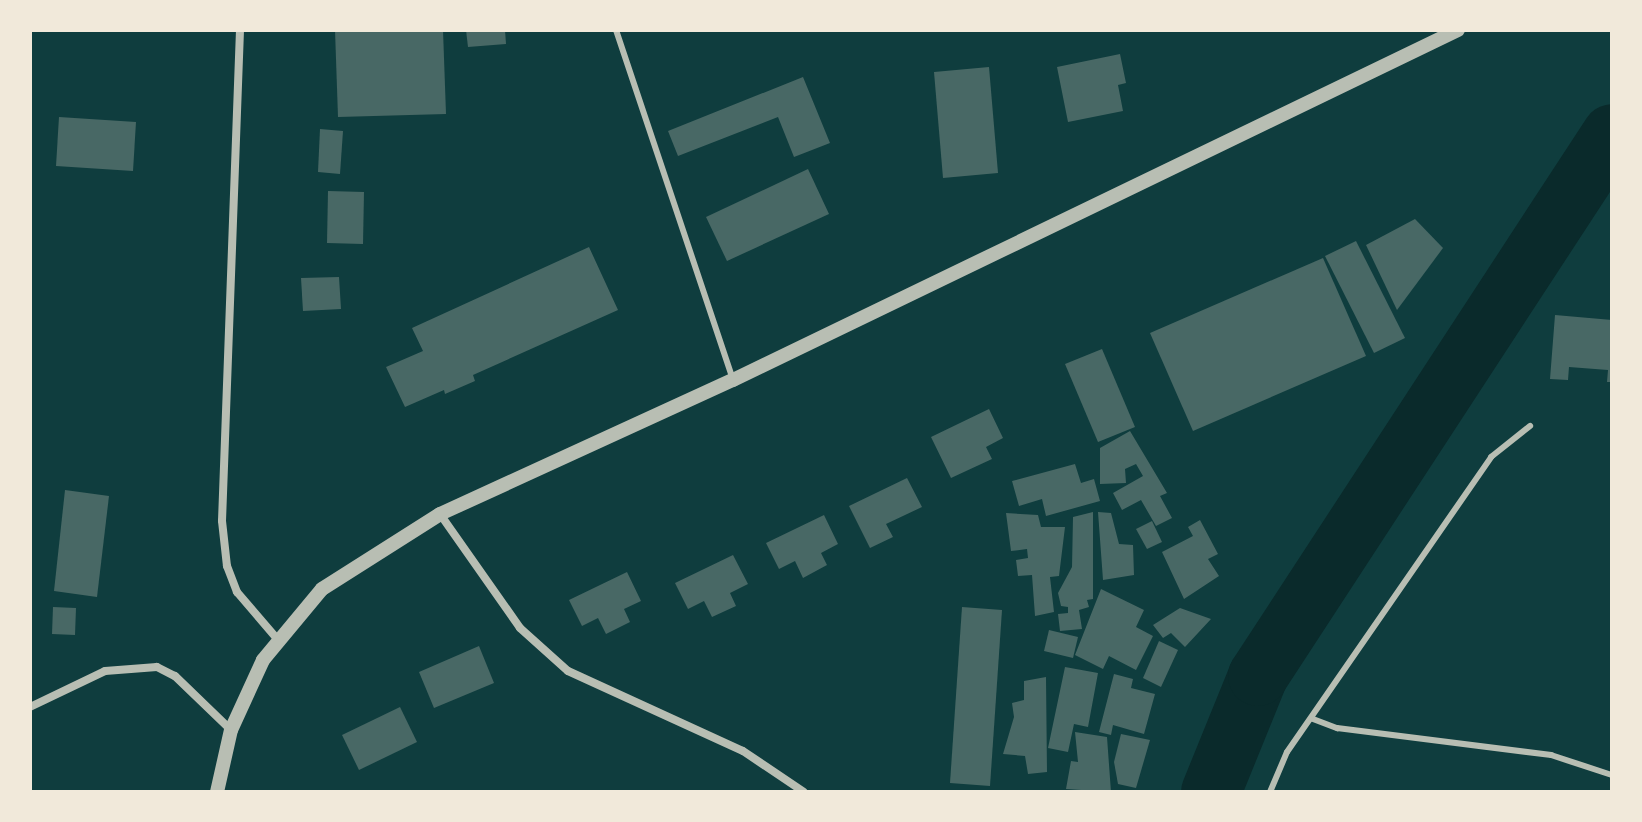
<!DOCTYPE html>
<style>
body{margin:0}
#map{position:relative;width:1642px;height:822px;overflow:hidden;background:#0f3d3e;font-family:Signika,sans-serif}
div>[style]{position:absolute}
.river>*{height:60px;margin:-30px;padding:0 30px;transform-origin:30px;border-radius:30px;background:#0a2a2b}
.building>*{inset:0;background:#486865}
.service>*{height:6px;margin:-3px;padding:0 3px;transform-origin:3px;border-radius:3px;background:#b8beb3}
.minor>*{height:8px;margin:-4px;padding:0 4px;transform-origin:4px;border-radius:4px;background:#b8beb3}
.tertiary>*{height:14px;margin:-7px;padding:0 7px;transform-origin:7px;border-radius:7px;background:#b8beb3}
span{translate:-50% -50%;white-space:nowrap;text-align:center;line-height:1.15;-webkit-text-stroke:8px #f1e9da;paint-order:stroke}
.frame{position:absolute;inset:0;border:32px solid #f1e9da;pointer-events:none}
</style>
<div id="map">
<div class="river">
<div style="left:1211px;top:792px;width:125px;rotate:-67.9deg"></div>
<div style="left:1258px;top:676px;width:647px;rotate:-56.85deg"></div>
</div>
<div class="building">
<div style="clip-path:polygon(335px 30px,443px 30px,446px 114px,338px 117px)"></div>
<div style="clip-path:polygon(466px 30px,505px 30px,506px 44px,468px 47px)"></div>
<div style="clip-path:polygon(1120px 54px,1126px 83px,1118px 85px,1123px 111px,1068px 122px,1057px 67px)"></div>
<div style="clip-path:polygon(989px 67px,998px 173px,943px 178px,934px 72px)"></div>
<div style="clip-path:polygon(803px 77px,830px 143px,794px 157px,778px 117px,678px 156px,668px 131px)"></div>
<div style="clip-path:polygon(59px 117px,136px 122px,133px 171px,56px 166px)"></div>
<div style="clip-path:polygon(320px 129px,343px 131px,340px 174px,318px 172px)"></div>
<div style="clip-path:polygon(808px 169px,829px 214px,727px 261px,706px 217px)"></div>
<div style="clip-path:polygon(328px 191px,364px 192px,363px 244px,327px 243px)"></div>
<div style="clip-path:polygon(1415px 219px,1443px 248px,1397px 310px,1366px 245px)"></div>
<div style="clip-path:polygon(1356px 241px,1405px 338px,1374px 353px,1325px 256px)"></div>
<div style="clip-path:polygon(589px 247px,618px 310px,473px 375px,475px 381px,445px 394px,444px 390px,405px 407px,386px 367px,423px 351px,412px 328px)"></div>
<div style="clip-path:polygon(1323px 258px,1366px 356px,1193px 431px,1150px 333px)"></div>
<div style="clip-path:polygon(339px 277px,341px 309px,303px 311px,301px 278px)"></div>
<div style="clip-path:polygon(1555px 315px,1612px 320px,1612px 382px,1607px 382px,1608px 370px,1569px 367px,1568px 380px,1550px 379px)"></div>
<div style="clip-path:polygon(1102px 349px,1135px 427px,1098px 442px,1065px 364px)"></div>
<div style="clip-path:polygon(989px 409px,1003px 438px,986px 447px,992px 459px,951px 478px,931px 437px)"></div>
<div style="clip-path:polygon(1130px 431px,1167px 493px,1160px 496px,1172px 518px,1156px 526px,1141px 500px,1122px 510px,1113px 493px,1143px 476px,1136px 464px,1125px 469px,1126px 483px,1100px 484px,1100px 448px)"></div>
<div style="clip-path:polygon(1075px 464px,1081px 483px,1094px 479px,1100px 501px,1046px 516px,1042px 499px,1019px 506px,1012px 481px)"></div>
<div style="clip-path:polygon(907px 478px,922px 507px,886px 524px,893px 537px,870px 548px,849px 506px)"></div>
<div style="clip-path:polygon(65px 490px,109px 496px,97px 597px,54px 591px)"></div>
<div style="clip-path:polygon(1093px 512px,1093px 599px,1087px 600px,1089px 607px,1079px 610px,1082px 629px,1060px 631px,1058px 614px,1068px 613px,1068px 607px,1061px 606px,1058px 593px,1072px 567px,1073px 517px)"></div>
<div style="clip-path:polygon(1098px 512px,1111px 513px,1119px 544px,1133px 545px,1134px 575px,1103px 580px)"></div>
<div style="clip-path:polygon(1006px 513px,1038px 515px,1041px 527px,1065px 527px,1059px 576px,1050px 577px,1054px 612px,1035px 616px,1032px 575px,1018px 576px,1016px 560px,1028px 558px,1027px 549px,1011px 551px)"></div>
<div style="clip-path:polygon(824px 515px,838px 544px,821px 553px,827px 565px,803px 578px,795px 561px,779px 569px,766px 543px)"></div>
<div style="clip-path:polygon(1200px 520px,1218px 554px,1208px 559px,1219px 576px,1184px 599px,1162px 552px,1193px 536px,1188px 527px)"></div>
<div style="clip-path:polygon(1152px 521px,1162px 542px,1147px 549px,1136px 529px)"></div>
<div style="clip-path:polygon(733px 555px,748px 584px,730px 593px,736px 606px,712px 617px,704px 601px,688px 609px,675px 583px)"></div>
<div style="clip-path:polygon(627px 572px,641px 601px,624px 609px,630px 622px,606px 634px,598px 618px,582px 626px,569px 600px)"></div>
<div style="clip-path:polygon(1101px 589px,1144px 610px,1136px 627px,1153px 636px,1136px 670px,1109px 656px,1103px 669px,1075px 655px)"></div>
<div style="clip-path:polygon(53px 607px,76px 608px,75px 635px,52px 634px)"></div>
<div style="clip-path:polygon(962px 607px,1002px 610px,990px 786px,950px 783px)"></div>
<div style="clip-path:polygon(1180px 608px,1211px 619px,1185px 647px,1171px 633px,1163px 638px,1153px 625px)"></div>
<div style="clip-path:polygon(1049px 630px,1078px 637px,1073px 658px,1044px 651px)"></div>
<div style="clip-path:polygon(1159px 641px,1178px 650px,1161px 687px,1143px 678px)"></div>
<div style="clip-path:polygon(479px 646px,494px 683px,434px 708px,419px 672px)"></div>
<div style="clip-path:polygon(1065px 667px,1098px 673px,1088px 727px,1074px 724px,1068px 752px,1048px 748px)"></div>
<div style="clip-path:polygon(1114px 674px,1133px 679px,1131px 688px,1155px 694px,1144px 734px,1113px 725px,1111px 735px,1099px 732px)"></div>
<div style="clip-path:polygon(1046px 677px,1047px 772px,1028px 774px,1025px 756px,1003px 754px,1014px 717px,1012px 703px,1024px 700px,1024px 681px)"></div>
<div style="clip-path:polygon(400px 707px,417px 742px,359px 770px,342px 735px)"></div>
<div style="clip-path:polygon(1075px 732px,1107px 737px,1111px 792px,1066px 789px,1071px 761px,1078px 762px)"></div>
<div style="clip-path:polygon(1121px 734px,1150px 740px,1136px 788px,1118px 784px,1114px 762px)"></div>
</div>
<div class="service">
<div style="left:616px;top:30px;width:369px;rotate:71.5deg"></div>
<div style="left:1313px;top:719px;width:26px;rotate:21deg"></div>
<div style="left:1337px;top:728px;width:216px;rotate:7.2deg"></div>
<div style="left:1551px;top:755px;width:64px;rotate:18.2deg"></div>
<div style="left:1270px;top:792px;width:43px;rotate:-67deg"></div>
<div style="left:1287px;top:752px;width:359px;rotate:-55.3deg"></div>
<div style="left:1491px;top:457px;width:50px;rotate:-38.5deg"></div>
</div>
<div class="minor">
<div style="left:240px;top:30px;width:491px;rotate:92.1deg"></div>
<div style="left:222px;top:521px;width:45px;rotate:83.7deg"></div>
<div style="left:227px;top:566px;width:28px;rotate:69deg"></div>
<div style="left:237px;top:592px;width:65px;rotate:49.4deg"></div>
<div style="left:440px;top:514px;width:139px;rotate:54.9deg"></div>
<div style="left:520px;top:628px;width:64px;rotate:41.9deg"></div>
<div style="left:568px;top:671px;width:192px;rotate:24.6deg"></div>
<div style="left:743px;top:751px;width:73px;rotate:33.9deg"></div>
<div style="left:30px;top:707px;width:83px;rotate:-25.6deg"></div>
<div style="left:105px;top:671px;width:52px;rotate:-4.4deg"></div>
<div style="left:157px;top:667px;width:20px;rotate:27deg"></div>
<div style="left:175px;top:676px;width:78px;rotate:44deg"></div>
</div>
<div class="tertiary">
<div style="left:217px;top:792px;width:64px;rotate:-77.3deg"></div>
<div style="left:231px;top:730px;width:77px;rotate:-65.4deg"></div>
<div style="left:263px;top:660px;width:92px;rotate:-50.3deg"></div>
<div style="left:322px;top:589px;width:140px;rotate:-32.4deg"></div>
<div style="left:440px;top:514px;width:322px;rotate:-24.6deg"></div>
<div style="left:733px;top:380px;width:805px;rotate:-25.77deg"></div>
</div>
<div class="frame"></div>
</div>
